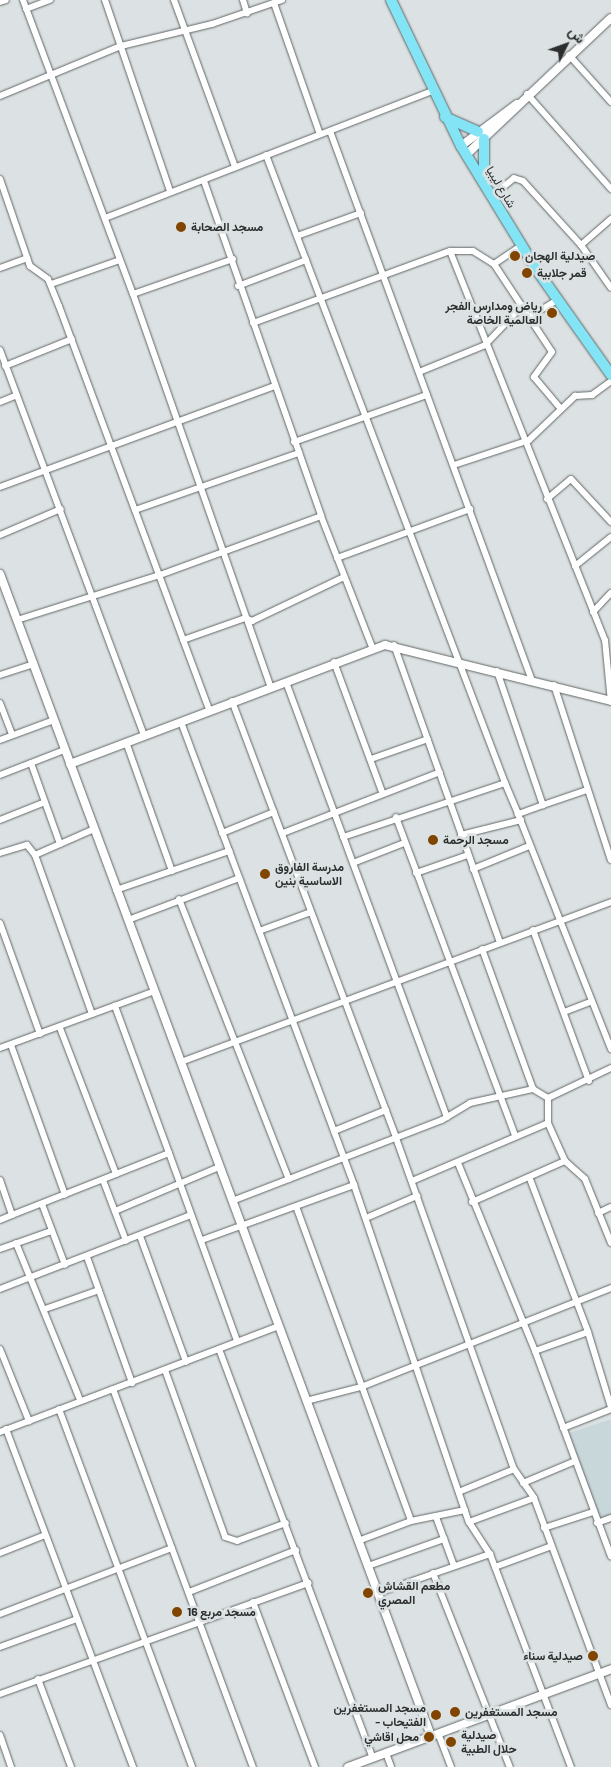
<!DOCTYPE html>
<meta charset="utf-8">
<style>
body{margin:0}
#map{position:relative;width:611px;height:1767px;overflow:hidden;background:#dce2e3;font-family:Barlow,Vazirmatn,sans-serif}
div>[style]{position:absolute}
.built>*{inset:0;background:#c8d7da}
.roads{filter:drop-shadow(0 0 1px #616666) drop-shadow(0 0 1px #616666)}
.minor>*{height:6px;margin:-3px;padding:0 3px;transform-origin:3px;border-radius:3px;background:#fff}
.tertiary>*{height:8px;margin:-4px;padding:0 4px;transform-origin:4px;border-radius:4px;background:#fff}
.trunk>*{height:10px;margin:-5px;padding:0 5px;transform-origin:5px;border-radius:5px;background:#82e4f4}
.dots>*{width:14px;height:14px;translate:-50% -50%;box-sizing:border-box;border:2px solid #dce2e3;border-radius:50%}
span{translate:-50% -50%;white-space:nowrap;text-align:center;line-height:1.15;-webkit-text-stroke:5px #dce2e3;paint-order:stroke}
.street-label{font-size:12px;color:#2c2e2e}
.poi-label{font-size:12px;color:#2c2e2e;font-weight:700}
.left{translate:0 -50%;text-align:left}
.right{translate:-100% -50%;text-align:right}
.north{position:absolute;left:541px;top:20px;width:50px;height:50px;-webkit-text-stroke:4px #dce2e3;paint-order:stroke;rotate:48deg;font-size:14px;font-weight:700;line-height:20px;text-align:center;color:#2c2e2e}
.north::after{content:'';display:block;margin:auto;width:18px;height:22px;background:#2c2e2e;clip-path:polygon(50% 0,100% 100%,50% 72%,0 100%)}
</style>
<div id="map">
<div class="built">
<div style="clip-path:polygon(611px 1419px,611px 1515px,599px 1519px,569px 1433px)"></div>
</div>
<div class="roads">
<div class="minor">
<div style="left:23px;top:0;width:314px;rotate:69.5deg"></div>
<div style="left:133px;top:294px;width:417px;rotate:70.7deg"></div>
<div style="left:105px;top:0;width:202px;rotate:71.2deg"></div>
<div style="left:174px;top:0;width:178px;rotate:69.9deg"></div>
<div style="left:243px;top:0;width:14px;rotate:73deg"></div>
<div style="left:0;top:2px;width:6px;rotate:-18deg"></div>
<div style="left:274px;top:3px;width:139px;rotate:70.7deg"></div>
<div style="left:26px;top:9px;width:26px;rotate:-21deg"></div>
<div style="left:569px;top:55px;width:63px;rotate:48.2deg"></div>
<div style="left:527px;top:94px;width:127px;rotate:48.5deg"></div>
<div style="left:0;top:96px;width:131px;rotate:-22.5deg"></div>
<div style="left:121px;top:46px;width:94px;rotate:-13.6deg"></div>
<div style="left:212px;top:24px;width:74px;rotate:-18.9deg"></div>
<div style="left:330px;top:131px;width:583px;rotate:69.82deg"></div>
<div style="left:266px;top:155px;width:672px;rotate:69.16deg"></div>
<div style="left:0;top:179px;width:92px;rotate:71deg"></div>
<div style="left:30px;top:266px;width:22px;rotate:36deg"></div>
<div style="left:48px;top:279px;width:29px;rotate:68deg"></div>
<div style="left:59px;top:306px;width:431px;rotate:69.6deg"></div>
<div style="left:204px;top:181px;width:355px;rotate:70.7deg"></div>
<div style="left:321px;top:516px;width:141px;rotate:68.7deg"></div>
<div style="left:492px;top:196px;width:28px;rotate:-39deg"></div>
<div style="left:514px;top:178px;width:9px;rotate:18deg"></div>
<div style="left:523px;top:181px;width:86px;rotate:47.8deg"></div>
<div style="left:581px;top:245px;width:52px;rotate:55.1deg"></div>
<div style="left:105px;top:218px;width:351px;rotate:-21.2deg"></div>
<div style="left:297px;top:236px;width:68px;rotate:-19.8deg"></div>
<div style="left:581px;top:245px;width:40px;rotate:-41deg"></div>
<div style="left:450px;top:251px;width:419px;rotate:68.3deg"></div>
<div style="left:605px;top:640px;width:62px;rotate:84.5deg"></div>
<div style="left:494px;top:264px;width:105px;rotate:56.6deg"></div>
<div style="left:552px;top:352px;width:31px;rotate:126deg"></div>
<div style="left:534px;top:377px;width:42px;rotate:49.8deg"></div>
<div style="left:0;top:268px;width:29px;rotate:-20deg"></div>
<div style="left:51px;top:284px;width:73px;rotate:-19.2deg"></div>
<div style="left:238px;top:286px;width:73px;rotate:-20.9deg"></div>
<div style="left:133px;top:294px;width:106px;rotate:-19.3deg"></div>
<div style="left:529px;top:317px;width:33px;rotate:-31deg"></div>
<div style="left:253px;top:323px;width:210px;rotate:-20.1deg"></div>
<div style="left:450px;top:251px;width:23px"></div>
<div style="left:473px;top:251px;width:25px;rotate:32deg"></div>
<div style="left:494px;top:264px;width:34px;rotate:-34deg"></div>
<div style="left:0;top:350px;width:411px;rotate:69.5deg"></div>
<div style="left:5px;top:366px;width:72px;rotate:-21.9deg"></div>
<div style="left:419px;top:372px;width:71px;rotate:-22.2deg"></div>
<div style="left:485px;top:345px;width:54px;rotate:-46.5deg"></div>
<div style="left:0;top:402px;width:18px;rotate:-22deg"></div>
<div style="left:294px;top:442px;width:141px;rotate:-19.5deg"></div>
<div style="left:454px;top:465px;width:79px;rotate:-18.4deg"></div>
<div style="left:529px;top:440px;width:64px;rotate:-43.7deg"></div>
<div style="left:575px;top:396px;width:17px;rotate:-3deg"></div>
<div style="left:592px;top:395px;width:24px;rotate:-36deg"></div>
<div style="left:0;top:487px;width:293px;rotate:-20.2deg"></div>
<div style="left:547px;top:499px;width:31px;rotate:-40deg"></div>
<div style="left:571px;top:479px;width:59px;rotate:47.1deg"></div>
<div style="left:135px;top:510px;width:174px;rotate:-19.2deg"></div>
<div style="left:0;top:535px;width:66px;rotate:-23.1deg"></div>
<div style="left:337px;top:558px;width:142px;rotate:-20.2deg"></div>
<div style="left:575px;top:566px;width:46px;rotate:-38.9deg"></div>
<div style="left:593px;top:612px;width:26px;rotate:-47deg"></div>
<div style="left:17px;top:620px;width:150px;rotate:-17.5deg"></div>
<div style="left:160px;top:575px;width:171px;rotate:-20.1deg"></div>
<div style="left:183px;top:640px;width:66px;rotate:-19.5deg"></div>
<div style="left:245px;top:618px;width:8px;rotate:23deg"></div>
<div style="left:252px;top:621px;width:102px;rotate:-25.6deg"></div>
<div style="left:394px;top:645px;width:315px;rotate:70.4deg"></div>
<div style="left:334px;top:662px;width:139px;rotate:69.7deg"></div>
<div style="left:497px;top:671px;width:142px;rotate:71.1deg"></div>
<div style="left:543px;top:805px;width:27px;rotate:160deg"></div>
<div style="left:518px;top:814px;width:253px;rotate:68.4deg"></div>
<div style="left:0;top:675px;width:36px;rotate:-18deg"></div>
<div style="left:286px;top:682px;width:464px;rotate:69.7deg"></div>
<div style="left:554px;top:685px;width:184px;rotate:72deg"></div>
<div style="left:232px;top:701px;width:467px;rotate:69.4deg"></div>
<div style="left:396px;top:1138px;width:351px;rotate:70.4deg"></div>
<div style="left:514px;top:1469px;width:35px;rotate:55deg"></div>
<div style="left:534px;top:1498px;width:221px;rotate:69.6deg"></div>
<div style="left:0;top:703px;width:34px;rotate:69deg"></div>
<div style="left:181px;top:722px;width:494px;rotate:69.5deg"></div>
<div style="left:354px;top:1185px;width:356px;rotate:71.2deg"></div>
<div style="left:469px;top:1522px;width:38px;rotate:57deg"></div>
<div style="left:490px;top:1554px;width:228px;rotate:69.2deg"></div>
<div style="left:0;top:740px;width:58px;rotate:-20.3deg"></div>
<div style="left:126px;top:742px;width:137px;rotate:70.4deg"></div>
<div style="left:371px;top:759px;width:60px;rotate:-19.3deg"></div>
<div style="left:31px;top:763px;width:86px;rotate:70.3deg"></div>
<div style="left:0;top:775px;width:69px;rotate:-21.3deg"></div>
<div style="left:543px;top:805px;width:46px;rotate:-18.8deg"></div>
<div style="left:396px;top:817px;width:340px;rotate:69.5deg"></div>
<div style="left:0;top:820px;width:48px;rotate:-21.8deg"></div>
<div style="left:222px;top:833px;width:56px;rotate:-22deg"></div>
<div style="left:283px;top:833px;width:168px;rotate:-21.2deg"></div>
<div style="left:461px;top:835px;width:62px;rotate:-14deg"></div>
<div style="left:343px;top:837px;width:171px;rotate:-18.4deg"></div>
<div style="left:505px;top:783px;width:34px;rotate:67deg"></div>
<div style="left:0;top:853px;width:28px;rotate:-17deg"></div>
<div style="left:27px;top:845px;width:13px;rotate:51deg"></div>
<div style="left:353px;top:863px;width:55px;rotate:-21.4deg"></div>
<div style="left:473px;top:869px;width:61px;rotate:-22.3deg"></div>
<div style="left:416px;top:873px;width:55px;rotate:-19.1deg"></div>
<div style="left:116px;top:890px;width:120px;rotate:-19deg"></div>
<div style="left:179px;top:899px;width:301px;rotate:68.6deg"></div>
<div style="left:128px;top:920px;width:119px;rotate:-20.7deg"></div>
<div style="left:0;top:923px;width:118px;rotate:70.2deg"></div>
<div style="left:533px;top:930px;width:161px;rotate:69.7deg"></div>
<div style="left:259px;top:931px;width:55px;rotate:-20.1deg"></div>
<div style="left:564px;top:1012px;width:30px;rotate:-21deg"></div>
<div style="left:92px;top:1014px;width:169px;rotate:-109.7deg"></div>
<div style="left:35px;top:855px;width:64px;rotate:-23.8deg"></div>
<div style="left:60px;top:1028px;width:156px;rotate:69deg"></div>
<div style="left:116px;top:1174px;width:57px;rotate:-21.6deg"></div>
<div style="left:169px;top:1153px;width:157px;rotate:-110.2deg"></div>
<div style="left:11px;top:1045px;width:159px;rotate:70.2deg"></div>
<div style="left:0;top:1048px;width:165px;rotate:-20.2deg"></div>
<div style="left:181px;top:1062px;width:459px;rotate:-20.4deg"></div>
<div style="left:533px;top:1089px;width:17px;rotate:31deg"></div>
<div style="left:334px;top:1131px;width:56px;rotate:-22deg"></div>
<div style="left:169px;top:1153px;width:200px;rotate:70.1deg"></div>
<div style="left:565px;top:1161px;width:27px;rotate:42deg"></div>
<div style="left:585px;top:1179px;width:69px;rotate:67.9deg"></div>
<div style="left:458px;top:1163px;width:203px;rotate:67.7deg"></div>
<div style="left:535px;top:1351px;width:219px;rotate:69.7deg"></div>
<div style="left:530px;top:1179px;width:164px;rotate:69.2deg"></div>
<div style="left:588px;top:1332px;width:78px;rotate:73deg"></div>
<div style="left:0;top:1180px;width:37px;rotate:71deg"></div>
<div style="left:12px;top:1215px;width:112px;rotate:-21.5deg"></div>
<div style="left:103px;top:1180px;width:65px;rotate:69.3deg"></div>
<div style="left:412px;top:1181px;width:148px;rotate:-23.1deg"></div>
<div style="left:232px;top:1201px;width:225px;rotate:-21.1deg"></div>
<div style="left:442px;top:1120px;width:33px;rotate:-31deg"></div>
<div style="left:470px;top:1103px;width:65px;rotate:-12.5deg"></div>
<div style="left:533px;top:1089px;width:149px;rotate:-110deg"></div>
<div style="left:472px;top:1202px;width:102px;rotate:-23.8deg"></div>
<div style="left:565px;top:1161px;width:42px;rotate:-114.1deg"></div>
<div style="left:548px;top:1123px;width:25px;rotate:-90deg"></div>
<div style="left:548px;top:1098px;width:70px;rotate:-25.5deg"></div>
<div style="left:42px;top:1204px;width:65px;rotate:69.3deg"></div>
<div style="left:297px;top:1209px;width:332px;rotate:69.9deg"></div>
<div style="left:115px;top:1211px;width:113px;rotate:-22.9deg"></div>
<div style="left:598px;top:1213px;width:14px;rotate:-25deg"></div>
<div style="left:366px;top:1218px;width:56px;rotate:-23.3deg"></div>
<div style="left:0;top:1220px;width:13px;rotate:-23deg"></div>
<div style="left:140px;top:1236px;width:134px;rotate:69.9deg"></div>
<div style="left:202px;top:1240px;width:162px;rotate:-19.9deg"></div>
<div style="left:16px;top:1243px;width:170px;rotate:67.8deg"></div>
<div style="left:0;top:1249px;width:54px;rotate:-19.4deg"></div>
<div style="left:87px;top:1257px;width:134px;rotate:70.3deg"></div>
<div style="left:0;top:1289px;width:205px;rotate:-21.2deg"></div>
<div style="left:45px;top:1309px;width:57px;rotate:-19.4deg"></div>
<div style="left:0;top:1349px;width:78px;rotate:68.1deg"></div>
<div style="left:219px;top:1349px;width:437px;rotate:69.4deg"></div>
<div style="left:535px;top:1351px;width:56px;rotate:-19.7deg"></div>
<div style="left:165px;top:1370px;width:177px;rotate:70.2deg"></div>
<div style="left:225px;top:1537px;width:13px;rotate:18deg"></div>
<div style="left:237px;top:1541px;width:52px;rotate:-20.2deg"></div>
<div style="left:113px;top:1389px;width:403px;rotate:69.7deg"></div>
<div style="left:306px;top:1401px;width:57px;rotate:-14.3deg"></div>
<div style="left:361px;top:1387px;width:269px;rotate:-21.6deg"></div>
<div style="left:59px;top:1409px;width:382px;rotate:69.6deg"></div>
<div style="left:563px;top:1428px;width:52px;rotate:-21.6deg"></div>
<div style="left:6px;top:1429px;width:361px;rotate:69.4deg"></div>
<div style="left:0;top:1432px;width:298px;rotate:-20.8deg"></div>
<div style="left:523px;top:1483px;width:56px;rotate:-22.9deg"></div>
<div style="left:461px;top:1491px;width:57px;rotate:-22.5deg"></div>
<div style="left:436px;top:1517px;width:52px;rotate:69.8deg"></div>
<div style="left:469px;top:1522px;width:69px;rotate:-20.3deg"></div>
<div style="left:597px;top:1523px;width:15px;rotate:-20deg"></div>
<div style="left:544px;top:1528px;width:52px;rotate:-18.1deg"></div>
<div style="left:358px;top:1541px;width:57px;rotate:-20.7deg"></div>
<div style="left:411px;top:1521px;width:55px;rotate:-11.5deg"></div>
<div style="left:0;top:1553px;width:48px;rotate:-21.8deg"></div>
<div style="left:368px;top:1566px;width:81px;rotate:-19.6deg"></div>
<div style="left:495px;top:1567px;width:58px;rotate:-20.3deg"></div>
<div style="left:433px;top:1573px;width:209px;rotate:68.4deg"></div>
<div style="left:189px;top:1592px;width:115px;rotate:-21.4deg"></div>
<div style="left:378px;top:1593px;width:119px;rotate:-19.2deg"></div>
<div style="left:253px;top:1602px;width:176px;rotate:69.4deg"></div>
<div style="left:0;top:1614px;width:184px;rotate:-21deg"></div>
<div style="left:0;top:1647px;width:82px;rotate:-20deg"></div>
<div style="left:38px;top:1679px;width:94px;rotate:69.4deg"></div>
<div style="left:0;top:1694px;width:328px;rotate:-19.8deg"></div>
<div style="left:438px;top:1733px;width:36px;rotate:69deg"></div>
<div style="left:0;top:1735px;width:34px;rotate:71deg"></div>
<div style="left:386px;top:1753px;width:15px;rotate:70deg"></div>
</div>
<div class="tertiary">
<div style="left:461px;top:146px;width:70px;rotate:-36.9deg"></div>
<div style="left:466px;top:155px;width:199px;rotate:-43.4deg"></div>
<div style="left:0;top:574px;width:1239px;rotate:69.65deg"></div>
<div style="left:70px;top:764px;width:337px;rotate:-20.7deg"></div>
<div style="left:385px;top:645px;width:233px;rotate:13.9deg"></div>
<div style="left:348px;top:1767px;width:281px;rotate:-20.4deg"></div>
</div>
<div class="trunk">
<div style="left:391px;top:0;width:162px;rotate:64.4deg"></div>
<div style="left:461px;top:146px;width:144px;rotate:58.6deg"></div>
<div style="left:536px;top:269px;width:130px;rotate:54.7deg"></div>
<div style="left:445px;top:117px;width:36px;rotate:24deg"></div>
<div style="left:484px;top:181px;width:42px;rotate:-90deg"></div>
</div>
</div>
<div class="dots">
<div style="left:181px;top:227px;background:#814500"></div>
<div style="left:515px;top:256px;background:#814500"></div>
<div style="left:527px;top:273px;background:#814500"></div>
<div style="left:552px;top:313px;background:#814500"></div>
<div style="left:433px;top:840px;background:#814500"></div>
<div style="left:265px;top:874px;background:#814500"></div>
<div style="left:368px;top:1593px;background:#814500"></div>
<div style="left:177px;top:1612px;background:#814500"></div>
<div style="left:593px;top:1656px;background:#814500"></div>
<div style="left:455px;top:1712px;background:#814500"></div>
<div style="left:436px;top:1715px;background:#814500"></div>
<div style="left:429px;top:1737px;background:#814500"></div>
<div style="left:451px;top:1742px;background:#814500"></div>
</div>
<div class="street-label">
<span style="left:501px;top:187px;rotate:59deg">شارع ليبيا</span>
</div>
<div class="poi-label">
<span class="left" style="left:191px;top:227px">مسجد الصحابة</span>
<span class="left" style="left:525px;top:256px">صيدلية الهجان</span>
<span class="left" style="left:537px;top:273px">قمر جلابية</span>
<span class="right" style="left:542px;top:313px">رياض ومدارس الفجر<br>العالمية الخاصة</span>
<span class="left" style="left:443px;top:840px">مسجد الرحمة</span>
<span class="left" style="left:275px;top:874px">مدرسة الفاروق<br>الاساسية بنين</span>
<span class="left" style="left:378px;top:1593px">مطعم القشاش<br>المصري</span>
<span class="left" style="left:187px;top:1612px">مسجد مربع 16</span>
<span class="right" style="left:583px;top:1656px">صيدلية سناء</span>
<span class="right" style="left:426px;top:1715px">مسجد المستغفرين<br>- الفتيحاب</span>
<span class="left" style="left:465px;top:1712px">مسجد المستغفرين</span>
<span class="left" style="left:461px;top:1742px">صيدلية<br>حلال الطبية</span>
<span class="right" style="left:419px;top:1737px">محل اقاشي</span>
</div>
<div class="north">ش</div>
</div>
